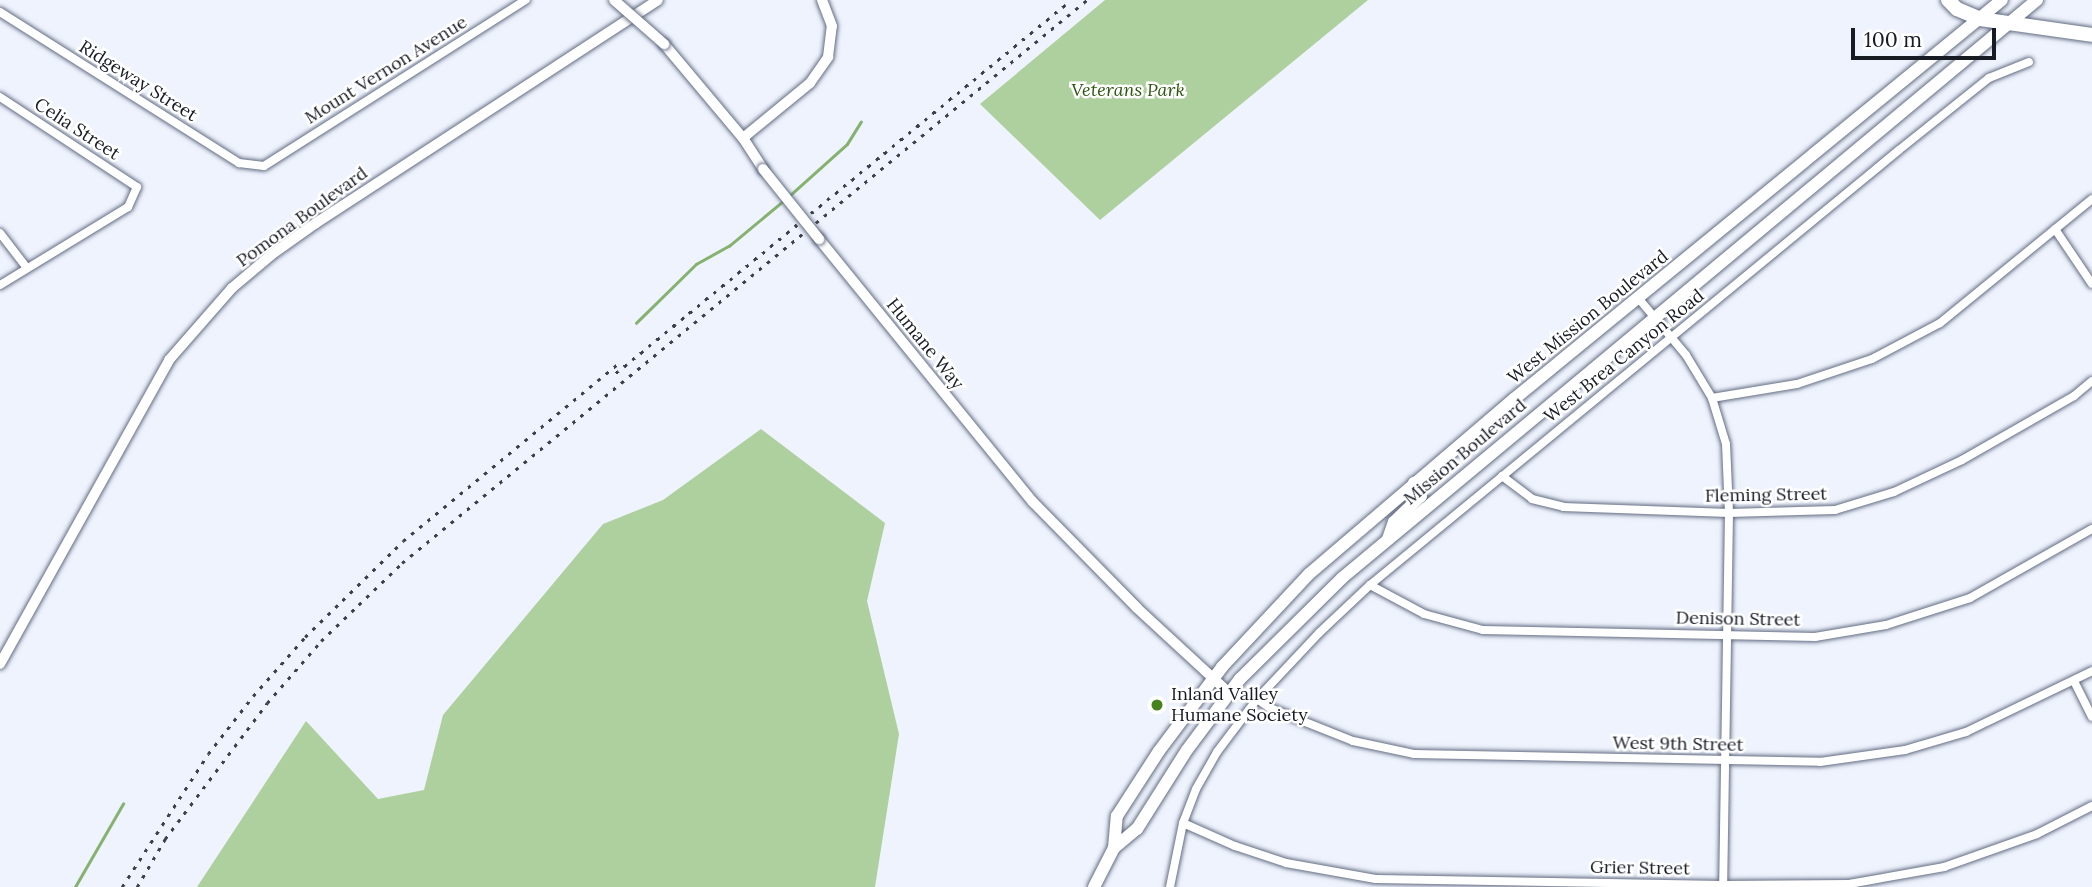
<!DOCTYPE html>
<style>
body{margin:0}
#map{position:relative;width:2092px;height:887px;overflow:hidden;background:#eef3fd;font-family:Lora,serif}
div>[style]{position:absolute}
.green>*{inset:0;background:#aed09e}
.stream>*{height:2.5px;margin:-1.25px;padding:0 1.25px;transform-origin:1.25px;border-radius:1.25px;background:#86b270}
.roads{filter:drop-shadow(0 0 2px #636c82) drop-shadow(0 0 2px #636c82)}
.minor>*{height:8px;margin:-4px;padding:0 4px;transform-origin:4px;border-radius:4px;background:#fff}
.tertiary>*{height:10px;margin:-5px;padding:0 5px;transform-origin:5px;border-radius:5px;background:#fff}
.primary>*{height:12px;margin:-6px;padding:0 6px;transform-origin:6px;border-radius:6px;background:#fff}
.motorway>*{height:14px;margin:-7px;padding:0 7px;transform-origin:7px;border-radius:7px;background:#fff}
.rail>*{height:2.5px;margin-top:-1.25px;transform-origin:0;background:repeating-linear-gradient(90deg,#3c4049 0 3.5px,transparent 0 10.5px)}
.bridges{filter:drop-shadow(0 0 2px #636c82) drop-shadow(0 0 2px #636c82)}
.tertiary-bridge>*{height:10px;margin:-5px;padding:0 5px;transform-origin:5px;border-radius:5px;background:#fff}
.dots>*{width:19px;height:19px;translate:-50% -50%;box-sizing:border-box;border:4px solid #fff;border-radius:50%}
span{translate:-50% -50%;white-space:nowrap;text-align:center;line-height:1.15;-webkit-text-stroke:5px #fff;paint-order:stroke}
.street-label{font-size:18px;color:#171b24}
.park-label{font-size:18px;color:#2d5611;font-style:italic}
.poi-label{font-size:18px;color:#171b24}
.left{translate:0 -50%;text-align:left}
.scale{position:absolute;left:1851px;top:28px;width:145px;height:32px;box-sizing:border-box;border:4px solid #171b24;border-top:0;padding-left:9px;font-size:21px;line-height:24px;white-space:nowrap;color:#171b24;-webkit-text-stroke:5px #fff;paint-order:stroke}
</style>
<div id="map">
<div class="green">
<div style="clip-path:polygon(1105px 0,1368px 0,1100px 220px,980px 104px)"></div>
<div style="clip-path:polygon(761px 429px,885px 523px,867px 601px,899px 734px,875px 887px,197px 887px,306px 721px,378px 799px,424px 790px,443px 715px,603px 524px,663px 500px)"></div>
</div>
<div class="stream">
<div style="left:788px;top:197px;width:79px;rotate:-41.9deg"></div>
<div style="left:847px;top:144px;width:26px;rotate:-58deg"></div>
<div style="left:636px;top:323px;width:84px;rotate:-44.5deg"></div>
<div style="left:696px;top:264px;width:38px;rotate:-29deg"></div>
<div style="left:729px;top:246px;width:70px;rotate:-39.8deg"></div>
<div style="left:75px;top:887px;width:96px;rotate:-60deg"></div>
</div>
<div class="roads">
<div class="minor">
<div style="left:0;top:12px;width:283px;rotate:32.3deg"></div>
<div style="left:239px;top:163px;width:25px;rotate:7deg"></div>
<div style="left:264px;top:166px;width:310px;rotate:-32.4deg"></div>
<div style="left:0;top:97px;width:164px;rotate:33.3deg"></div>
<div style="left:137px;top:187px;width:22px;rotate:114deg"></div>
<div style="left:128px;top:207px;width:150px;rotate:148.6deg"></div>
<div style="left:2055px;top:229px;width:66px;rotate:56.1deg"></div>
<div style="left:0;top:233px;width:44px;rotate:52.4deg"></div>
<div style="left:1639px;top:299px;width:73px;rotate:50deg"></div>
<div style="left:1686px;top:355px;width:50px;rotate:58.8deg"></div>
<div style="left:1712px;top:398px;width:48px;rotate:73.1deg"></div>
<div style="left:1726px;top:444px;width:69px;rotate:87.5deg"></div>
<div style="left:1729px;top:513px;width:374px;rotate:90.9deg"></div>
<div style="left:1712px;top:398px;width:86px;rotate:-9.4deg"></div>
<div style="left:1797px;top:384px;width:79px;rotate:-18.4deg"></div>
<div style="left:1872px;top:359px;width:77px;rotate:-27.9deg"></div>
<div style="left:1940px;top:323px;width:196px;rotate:-39.2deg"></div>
<div style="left:1502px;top:476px;width:38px;rotate:37deg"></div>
<div style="left:1532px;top:499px;width:32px;rotate:14deg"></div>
<div style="left:1563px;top:507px;width:166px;rotate:2.1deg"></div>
<div style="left:1729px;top:513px;width:106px;rotate:-1.6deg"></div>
<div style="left:1835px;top:510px;width:62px;rotate:-17deg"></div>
<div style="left:1894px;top:492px;width:75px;rotate:-25.2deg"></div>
<div style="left:1962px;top:460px;width:129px;rotate:-29.7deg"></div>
<div style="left:2074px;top:396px;width:23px;rotate:-40deg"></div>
<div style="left:1370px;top:585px;width:61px;rotate:28.2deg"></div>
<div style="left:1424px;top:614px;width:61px;rotate:15.2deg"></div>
<div style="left:1483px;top:630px;width:332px;rotate:1.2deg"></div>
<div style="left:1815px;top:637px;width:72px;rotate:-9.6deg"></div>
<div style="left:1886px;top:625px;width:88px;rotate:-17.8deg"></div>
<div style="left:1970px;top:598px;width:140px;rotate:-29.5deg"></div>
<div style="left:2074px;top:681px;width:40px;rotate:63.4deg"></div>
<div style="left:1257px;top:699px;width:16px;rotate:35deg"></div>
<div style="left:1270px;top:708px;width:89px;rotate:21.7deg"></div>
<div style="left:1353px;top:741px;width:62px;rotate:12deg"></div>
<div style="left:1414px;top:754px;width:406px;rotate:1.1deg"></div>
<div style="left:1820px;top:762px;width:86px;rotate:-8deg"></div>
<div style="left:1905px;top:750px;width:64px;rotate:-16.4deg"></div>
<div style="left:1966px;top:732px;width:140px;rotate:-25.8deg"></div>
<div style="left:1183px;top:823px;width:57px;rotate:23.9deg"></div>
<div style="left:1235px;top:846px;width:54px;rotate:18.4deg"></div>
<div style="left:1286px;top:863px;width:91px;rotate:10.1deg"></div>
<div style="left:1376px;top:879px;width:347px;rotate:1deg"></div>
<div style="left:1723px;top:885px;width:126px;rotate:-0.5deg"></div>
<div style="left:1849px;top:884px;width:97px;rotate:-10.1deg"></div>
<div style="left:1944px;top:867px;width:99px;rotate:-19.5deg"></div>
<div style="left:2037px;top:834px;width:62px;rotate:-27deg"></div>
<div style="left:1170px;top:887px;width:65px;rotate:-78.5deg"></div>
<div style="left:1183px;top:823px;width:36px;rotate:-69deg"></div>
<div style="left:1196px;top:789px;width:43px;rotate:-60.4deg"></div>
<div style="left:1217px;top:752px;width:66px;rotate:-53deg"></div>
<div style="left:1257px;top:699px;width:91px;rotate:-46.8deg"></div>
<div style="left:1319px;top:633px;width:70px;rotate:-43.3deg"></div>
<div style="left:1370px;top:585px;width:685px;rotate:-39.43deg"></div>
<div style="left:1899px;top:150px;width:115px;rotate:-38.7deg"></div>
<div style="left:1989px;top:78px;width:43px;rotate:-21.8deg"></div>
</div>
<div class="tertiary">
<div style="left:664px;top:44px;width:123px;rotate:50deg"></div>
<div style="left:743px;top:138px;width:37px;rotate:57deg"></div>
<div style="left:743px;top:138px;width:87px;rotate:-39.4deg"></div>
<div style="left:810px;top:83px;width:32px;rotate:-55deg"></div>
<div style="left:828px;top:57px;width:31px;rotate:-83deg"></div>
<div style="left:832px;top:26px;width:28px;rotate:-111deg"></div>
<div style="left:819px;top:239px;width:339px;rotate:50.9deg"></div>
<div style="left:1033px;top:502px;width:148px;rotate:45.5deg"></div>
<div style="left:1137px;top:608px;width:125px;rotate:42.7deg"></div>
<div style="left:0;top:664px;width:348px;rotate:-60.9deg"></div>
<div style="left:169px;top:360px;width:96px;rotate:-48.8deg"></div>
<div style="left:232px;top:288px;width:51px;rotate:-40.2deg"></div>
<div style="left:271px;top:255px;width:55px;rotate:-35.4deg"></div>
<div style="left:316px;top:223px;width:408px;rotate:-33.1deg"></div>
</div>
<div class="primary">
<div style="left:1388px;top:539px;width:18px;rotate:-71deg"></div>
<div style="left:1394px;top:522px;width:37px;rotate:-44deg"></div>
<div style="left:1421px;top:496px;width:15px;rotate:-118deg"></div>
<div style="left:1114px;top:848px;width:30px;rotate:-40deg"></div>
<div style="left:1137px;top:829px;width:93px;rotate:-57.7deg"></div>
<div style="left:1187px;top:750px;width:89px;rotate:-53.3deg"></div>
<div style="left:1240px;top:679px;width:144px;rotate:-44.7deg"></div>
<div style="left:1342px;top:578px;width:904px;rotate:-39.75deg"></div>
<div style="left:1094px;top:887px;width:44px;rotate:-62.9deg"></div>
<div style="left:1114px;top:848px;width:32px;rotate:-85deg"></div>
<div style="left:1117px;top:816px;width:77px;rotate:-57.1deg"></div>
<div style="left:1159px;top:751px;width:105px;rotate:-53.1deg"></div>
<div style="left:1222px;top:667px;width:127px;rotate:-46.9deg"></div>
<div style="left:1309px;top:574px;width:270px;rotate:-40.5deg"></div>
<div style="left:1514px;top:399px;width:630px;rotate:-39.27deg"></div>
</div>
<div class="motorway">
<div style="left:1948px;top:0;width:13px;rotate:45deg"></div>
<div style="left:1957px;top:9px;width:25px;rotate:23deg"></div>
<div style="left:1980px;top:19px;width:113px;rotate:8.1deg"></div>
</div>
</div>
<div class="rail">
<div style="left:616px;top:373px;width:588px;rotate:-39.34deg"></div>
<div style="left:122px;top:887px;width:158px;rotate:-57.1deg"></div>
<div style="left:208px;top:754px;width:73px;rotate:-52.2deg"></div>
<div style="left:253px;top:696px;width:79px;rotate:-48.6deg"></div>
<div style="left:305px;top:637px;width:137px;rotate:-44.4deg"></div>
<div style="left:403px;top:541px;width:283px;rotate:-39.5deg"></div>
<div style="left:137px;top:887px;width:56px;rotate:-59.7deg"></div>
<div style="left:165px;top:839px;width:170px;rotate:-53.1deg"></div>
<div style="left:267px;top:703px;width:82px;rotate:-48.9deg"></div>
<div style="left:321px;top:641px;width:112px;rotate:-43.9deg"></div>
<div style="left:402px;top:563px;width:887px;rotate:-39.42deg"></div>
</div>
<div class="bridges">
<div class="tertiary-bridge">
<div style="left:614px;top:0;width:67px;rotate:41.3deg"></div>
<div style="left:763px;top:169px;width:90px;rotate:51.3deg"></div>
</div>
</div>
<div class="dots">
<div style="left:1157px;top:705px;background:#47821f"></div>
</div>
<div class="street-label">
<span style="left:386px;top:70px;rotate:-32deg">Mount Vernon Avenue</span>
<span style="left:138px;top:81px;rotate:32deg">Ridgeway Street</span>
<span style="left:77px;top:129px;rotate:33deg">Celia Street</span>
<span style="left:302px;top:217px;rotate:-36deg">Pomona Boulevard</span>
<span style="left:1588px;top:317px;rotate:-39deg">West Mission Boulevard</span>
<span style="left:925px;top:344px;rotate:51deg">Humane Way</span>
<span style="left:1624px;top:356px;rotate:-39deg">West Brea Canyon Road</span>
<span style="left:1465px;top:452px;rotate:-40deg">Mission Boulevard</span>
<span style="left:1766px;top:495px;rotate:-1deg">Fleming Street</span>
<span style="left:1738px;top:619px;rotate:1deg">Denison Street</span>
<span style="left:1678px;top:744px;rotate:1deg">West 9th Street</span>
<span style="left:1640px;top:868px;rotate:1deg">Grier Street</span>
</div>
<div class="park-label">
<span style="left:1128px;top:90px">Veterans Park</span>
</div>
<div class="poi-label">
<span class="left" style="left:1171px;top:705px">Inland Valley<br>Humane Society</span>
</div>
<div class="scale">100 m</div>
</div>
